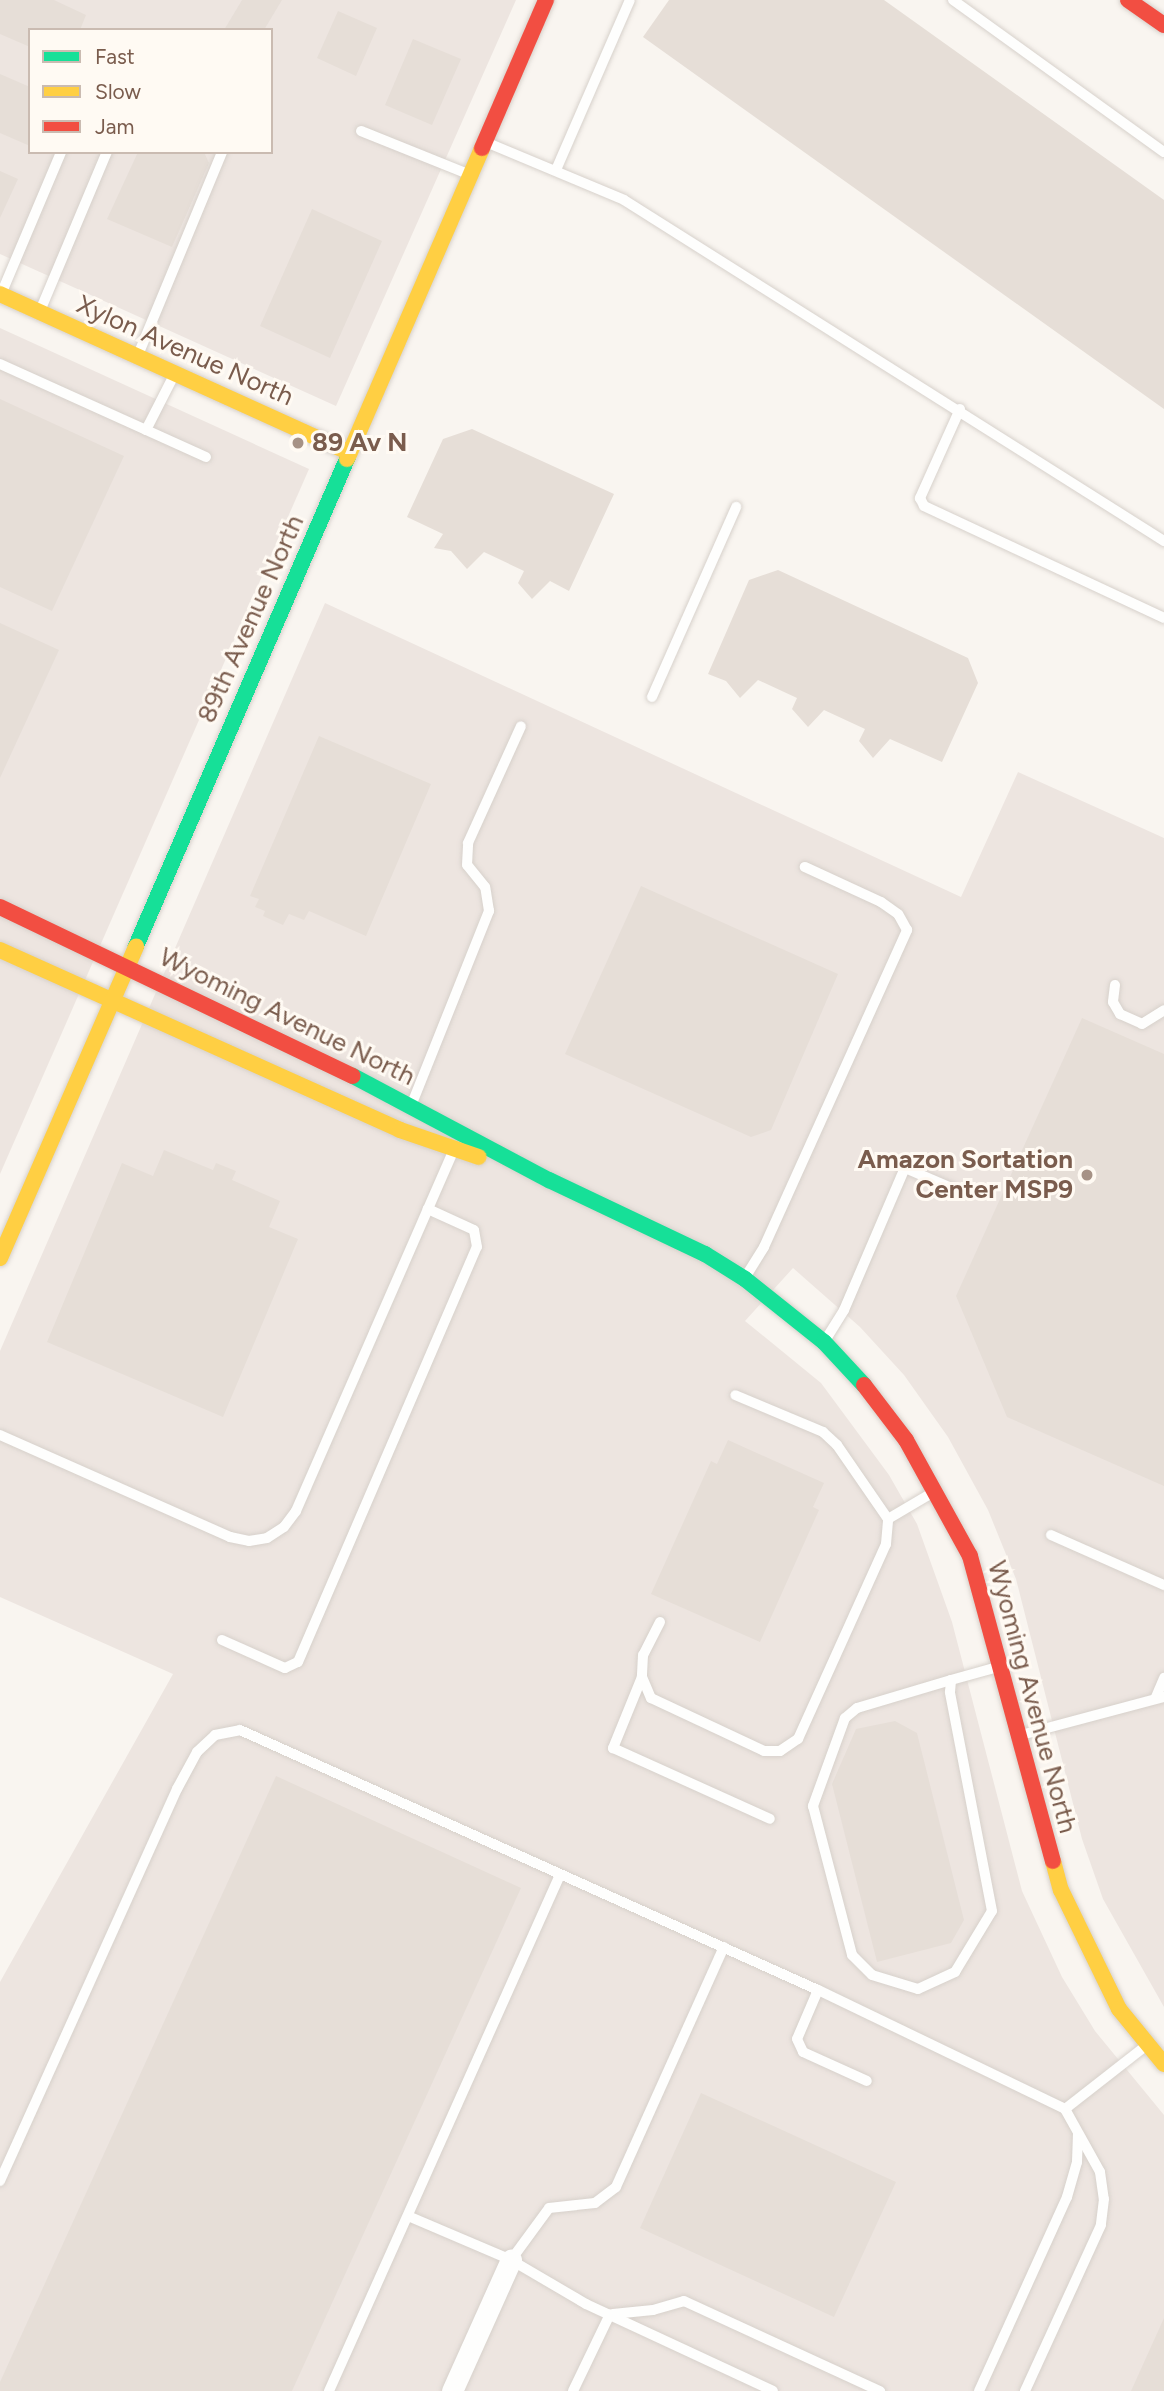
<!DOCTYPE html>
<style>
body{margin:0}
#map{position:relative;width:1164px;height:2391px;overflow:hidden;background:#f9f5f0;font-family:Figtree,sans-serif}
div>[style]{position:absolute}
.industrial>*{inset:0;background:#ede5e0}
.building>*{inset:0;background:#e6ded7}
.roads{filter:drop-shadow(0 0 2px #d7d1cb) drop-shadow(0 0 2px #d7d1cb)}
.lane>*{height:10px;margin:-5px;padding:0 5px;transform-origin:5px;border-radius:5px;background:#fefefd}
.street>*{height:21px;margin:-10.5px;padding:0 10.5px;transform-origin:10.5px;border-radius:10.5px;background:#fefefd}
.fast>*{height:16px;margin:-8px;padding:0 8px;transform-origin:8px;border-radius:8px;background:#16e098}
.slow>*{height:16px;margin:-8px;padding:0 8px;transform-origin:8px;border-radius:8px;background:#ffcf43}
.jam>*{height:16px;margin:-8px;padding:0 8px;transform-origin:8px;border-radius:8px;background:#f24e42}
.dots>*{width:19px;height:19px;translate:-50% -50%;box-sizing:border-box;border:4px solid #fffaf3;border-radius:50%}
span{translate:-50% -50%;white-space:nowrap;text-align:center;line-height:1.15;-webkit-text-stroke:6px #fffaf3;paint-order:stroke}
.street-label{font-size:26px;color:#7a5c4d}
.poi-label{font-size:26px;color:#7a5c4d;font-weight:700}
.left{translate:0 -50%;text-align:left}
.right{translate:-100% -50%;text-align:right}
.legend{position:absolute;left:28px;top:28px;width:245px;height:126px;box-sizing:border-box;background:#fffaf3;border:2px solid #cabbb1;margin:0;padding:9px 12px;list-style:none;font-size:21px;color:#7a5c4d}
.legend li{display:flex;align-items:center;gap:14px;height:35px}
.legend b{width:35px;border:2px solid #cabbb1}
</style>
<div id="map">
<div class="industrial">
<div style="clip-path:polygon(evenodd,0 0,516px 0,336px 406px,0 254px,0 0,30px 30px,271px 30px,271px 152px,30px 152px,30px 30px)"></div>
<div style="clip-path:polygon(0 328px,309px 469px,0 1174px)"></div>
<div style="clip-path:polygon(325px 603px,961px 897px,1018px 772px,1164px 838px,1164px 2007px,1103px 1899px,1082px 1839px,1016px 1579px,988px 1510px,948px 1437px,904px 1375px,860px 1327px,793px 1268px,745px 1321px,821px 1383px,889px 1475px,917px 1524px,952px 1622px,1022px 1891px,1062px 1977px,1095px 2031px,1164px 2115px,1164px 2391px,0 2391px,0 1982px,173px 1674px,0 1597px,0 1351px)"></div>
</div>
<div class="building">
<div style="clip-path:polygon(0 0,54px 0,86px 15px,80px 30px,30px 30px,30px 47px,0 34px)"></div>
<div style="clip-path:polygon(242px 0,282px 0,264px 30px,224px 30px)"></div>
<div style="clip-path:polygon(669px 0,884px 0,1164px 200px,1164px 409px,643px 37px)"></div>
<div style="clip-path:polygon(338px 11px,377px 28px,356px 76px,317px 58px)"></div>
<div style="clip-path:polygon(413px 39px,461px 59px,432px 125px,385px 105px)"></div>
<div style="clip-path:polygon(0 74px,30px 87px,30px 146px,0 133px)"></div>
<div style="clip-path:polygon(138px 152px,204px 152px,209px 163px,172px 247px,107px 219px)"></div>
<div style="clip-path:polygon(0 171px,18px 179px,0 218px)"></div>
<div style="clip-path:polygon(312px 209px,382px 241px,330px 358px,260px 326px)"></div>
<div style="clip-path:polygon(0 399px,124px 456px,52px 611px,0 587px)"></div>
<div style="clip-path:polygon(472px 429px,614px 494px,569px 591px,550px 581px,532px 599px,518px 583px,524px 571px,484px 552px,467px 569px,451px 551px,434px 548px,443px 534px,407px 517px,443px 439px)"></div>
<div style="clip-path:polygon(778px 570px,968px 658px,978px 683px,942px 762px,890px 739px,873px 758px,859px 741px,865px 729px,824px 710px,808px 727px,792px 709px,797px 698px,758px 680px,740px 698px,726px 681px,708px 674px,749px 580px)"></div>
<div style="clip-path:polygon(0 623px,59px 650px,0 778px)"></div>
<div style="clip-path:polygon(319px 736px,431px 784px,366px 936px,309px 911px,304px 920px,289px 914px,283px 925px,263px 916px,265px 911px,255px 907px,259px 899px,250px 896px)"></div>
<div style="clip-path:polygon(641px 886px,838px 974px,771px 1130px,751px 1137px,565px 1054px)"></div>
<div style="clip-path:polygon(1082px 1018px,1164px 1054px,1164px 1486px,1007px 1417px,956px 1296px)"></div>
<div style="clip-path:polygon(164px 1150px,213px 1170px,216px 1163px,236px 1171px,232px 1180px,280px 1201px,269px 1227px,298px 1239px,223px 1417px,47px 1342px,122px 1163px,153px 1176px)"></div>
<div style="clip-path:polygon(728px 1440px,824px 1483px,813px 1507px,819px 1510px,760px 1642px,651px 1594px,711px 1461px,717px 1464px)"></div>
<div style="clip-path:polygon(895px 1721px,917px 1733px,964px 1920px,951px 1943px,877px 1962px,832px 1784px,856px 1729px)"></div>
<div style="clip-path:polygon(276px 1776px,521px 1888px,292px 2391px,0 2391px,0 2382px)"></div>
<div style="clip-path:polygon(701px 2093px,896px 2182px,834px 2317px,640px 2228px)"></div>
<div style="clip-path:polygon(1164px 2318px,1164px 2391px,1131px 2391px)"></div>
</div>
<div class="roads">
<div class="lane">
<div style="left:953px;top:0;width:260px;rotate:35.8deg"></div>
<div style="left:361px;top:131px;width:115px;rotate:21.9deg"></div>
<div style="left:488px;top:143px;width:147px;rotate:22.7deg"></div>
<div style="left:624px;top:200px;width:639px;rotate:32.27deg"></div>
<div style="left:556px;top:170px;width:185px;rotate:-66.5deg"></div>
<div style="left:2px;top:292px;width:152px;rotate:-67.1deg"></div>
<div style="left:40px;top:311px;width:173px;rotate:-67.2deg"></div>
<div style="left:138px;top:355px;width:220px;rotate:-67.5deg"></div>
<div style="left:0;top:364px;width:226px;rotate:24.3deg"></div>
<div style="left:960px;top:409px;width:98px;rotate:114.2deg"></div>
<div style="left:920px;top:498px;width:9px;rotate:63deg"></div>
<div style="left:924px;top:506px;width:265px;rotate:25deg"></div>
<div style="left:146px;top:430px;width:59px;rotate:-63deg"></div>
<div style="left:652px;top:697px;width:208px;rotate:-66.1deg"></div>
<div style="left:1115px;top:985px;width:17px;rotate:97deg"></div>
<div style="left:1113px;top:1002px;width:14px;rotate:60deg"></div>
<div style="left:1120px;top:1014px;width:24px;rotate:24deg"></div>
<div style="left:1142px;top:1024px;width:26px;rotate:-32deg"></div>
<div style="left:413px;top:1101px;width:205px;rotate:-68.2deg"></div>
<div style="left:489px;top:911px;width:24px;rotate:-99deg"></div>
<div style="left:485px;top:887px;width:28px;rotate:-129deg"></div>
<div style="left:467px;top:865px;width:22px;rotate:-87deg"></div>
<div style="left:468px;top:843px;width:128px;rotate:-65.6deg"></div>
<div style="left:746px;top:1276px;width:34px;rotate:-58deg"></div>
<div style="left:764px;top:1247px;width:348px;rotate:-65.7deg"></div>
<div style="left:907px;top:930px;width:18px;rotate:-119deg"></div>
<div style="left:898px;top:914px;width:21px;rotate:-145deg"></div>
<div style="left:881px;top:902px;width:84px;rotate:-155.3deg"></div>
<div style="left:826px;top:1339px;width:34px;rotate:-58deg"></div>
<div style="left:844px;top:1310px;width:155px;rotate:-66.8deg"></div>
<div style="left:905px;top:1168px;width:56px;rotate:23.3deg"></div>
<div style="left:0;top:1435px;width:252px;rotate:23.9deg"></div>
<div style="left:230px;top:1537px;width:19px;rotate:12deg"></div>
<div style="left:249px;top:1541px;width:18px;rotate:-9deg"></div>
<div style="left:267px;top:1538px;width:20px;rotate:-33deg"></div>
<div style="left:284px;top:1527px;width:20px;rotate:-53deg"></div>
<div style="left:296px;top:1511px;width:393px;rotate:-66.4deg"></div>
<div style="left:888px;top:1519px;width:51px;rotate:-30.6deg"></div>
<div style="left:1051px;top:1535px;width:124px;rotate:23.9deg"></div>
<div style="left:660px;top:1622px;width:37px;rotate:117deg"></div>
<div style="left:643px;top:1655px;width:22px;rotate:93deg"></div>
<div style="left:642px;top:1677px;width:23px;rotate:67deg"></div>
<div style="left:651px;top:1698px;width:125px;rotate:25.1deg"></div>
<div style="left:764px;top:1751px;width:16px"></div>
<div style="left:780px;top:1751px;width:22px;rotate:-34deg"></div>
<div style="left:798px;top:1739px;width:214px;rotate:-65.7deg"></div>
<div style="left:886px;top:1544px;width:25px;rotate:-85deg"></div>
<div style="left:888px;top:1519px;width:90px;rotate:-124.6deg"></div>
<div style="left:837px;top:1445px;width:19px;rotate:-137deg"></div>
<div style="left:823px;top:1432px;width:95px;rotate:-157.2deg"></div>
<div style="left:222px;top:1640px;width:69px;rotate:24deg"></div>
<div style="left:285px;top:1668px;width:14px;rotate:-25deg"></div>
<div style="left:298px;top:1662px;width:452px;rotate:-66.7deg"></div>
<div style="left:477px;top:1247px;width:17px;rotate:-100deg"></div>
<div style="left:474px;top:1230px;width:51px;rotate:-155.5deg"></div>
<div style="left:642px;top:1677px;width:77px;rotate:112.2deg"></div>
<div style="left:613px;top:1748px;width:172px;rotate:24.3deg"></div>
<div style="left:951px;top:1680px;width:98px;rotate:163.4deg"></div>
<div style="left:857px;top:1708px;width:16px;rotate:140deg"></div>
<div style="left:845px;top:1718px;width:94px;rotate:110deg"></div>
<div style="left:813px;top:1806px;width:154px;rotate:75.3deg"></div>
<div style="left:852px;top:1955px;width:28px;rotate:45deg"></div>
<div style="left:872px;top:1975px;width:48px;rotate:16.9deg"></div>
<div style="left:918px;top:1989px;width:41px;rotate:-24.7deg"></div>
<div style="left:955px;top:1972px;width:71px;rotate:-58.8deg"></div>
<div style="left:992px;top:1911px;width:223px;rotate:-100.9deg"></div>
<div style="left:950px;top:1692px;width:12px;rotate:-85deg"></div>
<div style="left:951px;top:1680px;width:49px;rotate:-15.5deg"></div>
<div style="left:1156px;top:1697px;width:21px;rotate:-67deg"></div>
<div style="left:1021px;top:1735px;width:148px;rotate:-14.9deg"></div>
<div style="left:818px;top:1990px;width:53px;rotate:113.2deg"></div>
<div style="left:797px;top:2039px;width:14px;rotate:65deg"></div>
<div style="left:803px;top:2052px;width:70px;rotate:24.4deg"></div>
<div style="left:1065px;top:2109px;width:104px;rotate:-38deg"></div>
<div style="left:0;top:2181px;width:430px;rotate:-65.7deg"></div>
<div style="left:177px;top:1789px;width:42px;rotate:-61.6deg"></div>
<div style="left:197px;top:1752px;width:25px;rotate:-43deg"></div>
<div style="left:215px;top:1735px;width:25px;rotate:-11deg"></div>
<div style="left:240px;top:1730px;width:634px;rotate:24.22deg"></div>
<div style="left:818px;top:1990px;width:274px;rotate:25.7deg"></div>
<div style="left:1065px;top:2109px;width:72px;rotate:60.9deg"></div>
<div style="left:1100px;top:2172px;width:27px;rotate:82deg"></div>
<div style="left:1104px;top:2199px;width:26px;rotate:97deg"></div>
<div style="left:1101px;top:2225px;width:183px;rotate:114.6deg"></div>
<div style="left:408px;top:2216px;width:112px;rotate:23.1deg"></div>
<div style="left:511px;top:2260px;width:87px;rotate:30.4deg"></div>
<div style="left:586px;top:2304px;width:206px;rotate:24.9deg"></div>
<div style="left:511px;top:2260px;width:64px;rotate:-53.8deg"></div>
<div style="left:549px;top:2208px;width:46px;rotate:-6.2deg"></div>
<div style="left:595px;top:2203px;width:26px;rotate:-37deg"></div>
<div style="left:616px;top:2187px;width:263px;rotate:-65.8deg"></div>
<div style="left:613px;top:2314px;width:40px;rotate:-5.7deg"></div>
<div style="left:653px;top:2310px;width:32px;rotate:-16deg"></div>
<div style="left:684px;top:2301px;width:216px;rotate:24.7deg"></div>
<div style="left:329px;top:2391px;width:563px;rotate:-65.89deg"></div>
<div style="left:573px;top:2391px;width:85px;rotate:-64.3deg"></div>
<div style="left:979px;top:2391px;width:213px;rotate:-65.6deg"></div>
<div style="left:1067px;top:2197px;width:36px;rotate:-74deg"></div>
<div style="left:1077px;top:2162px;width:28px;rotate:-88deg"></div>
</div>
<div class="street">
<div style="left:452px;top:2391px;width:144px;rotate:-65.8deg"></div>
</div>
<div class="fast">
<div style="left:136px;top:946px;width:531px;rotate:-66.57deg"></div>
<div style="left:353px;top:1076px;width:222px;rotate:28deg"></div>
<div style="left:549px;top:1180px;width:173px;rotate:25.4deg"></div>
<div style="left:705px;top:1254px;width:47px;rotate:32deg"></div>
<div style="left:745px;top:1279px;width:101px;rotate:38.6deg"></div>
<div style="left:824px;top:1342px;width:59px;rotate:47.1deg"></div>
</div>
<div class="slow">
<div style="left:0;top:294px;width:384px;rotate:24.4deg"></div>
<div style="left:347px;top:459px;width:339px;rotate:-66.5deg"></div>
<div style="left:0;top:950px;width:439px;rotate:24.2deg"></div>
<div style="left:400px;top:1130px;width:83px;rotate:18.9deg"></div>
<div style="left:0;top:1258px;width:340px;rotate:-66.4deg"></div>
<div style="left:1053px;top:1861px;width:30px;rotate:75deg"></div>
<div style="left:1061px;top:1890px;width:132px;rotate:64deg"></div>
<div style="left:1119px;top:2009px;width:71px;rotate:50.7deg"></div>
</div>
<div class="jam">
<div style="left:1128px;top:0;width:44px;rotate:34.8deg"></div>
<div style="left:482px;top:148px;width:161px;rotate:-66.6deg"></div>
<div style="left:0;top:907px;width:391px;rotate:25.6deg"></div>
<div style="left:864px;top:1385px;width:69px;rotate:52.6deg"></div>
<div style="left:906px;top:1440px;width:132px;rotate:61.1deg"></div>
<div style="left:970px;top:1556px;width:316px;rotate:74.8deg"></div>
</div>
</div>
<div class="dots">
<div style="left:298px;top:443px;background:#a69286"></div>
<div style="left:1087px;top:1175px;background:#a69286"></div>
</div>
<div class="street-label">
<span style="left:185px;top:351px;rotate:24deg">Xylon Avenue North</span>
<span style="left:251px;top:619px;rotate:-66deg">89th Avenue North</span>
<span style="left:287px;top:1017px;rotate:26deg">Wyoming Avenue North</span>
<span style="left:1032px;top:1697px;rotate:75deg">Wyoming Avenue North</span>
</div>
<div class="poi-label">
<span class="left" style="left:312px;top:443px">89 Av N</span>
<span class="right" style="left:1073px;top:1175px">Amazon Sortation<br>Center MSP9</span>
</div>
<ul class="legend">
<li><b style="height:9px;background:#16e098"></b>Fast</li>
<li><b style="height:9px;background:#ffcf43"></b>Slow</li>
<li><b style="height:9px;background:#f24e42"></b>Jam</li>
</ul>
</div>
